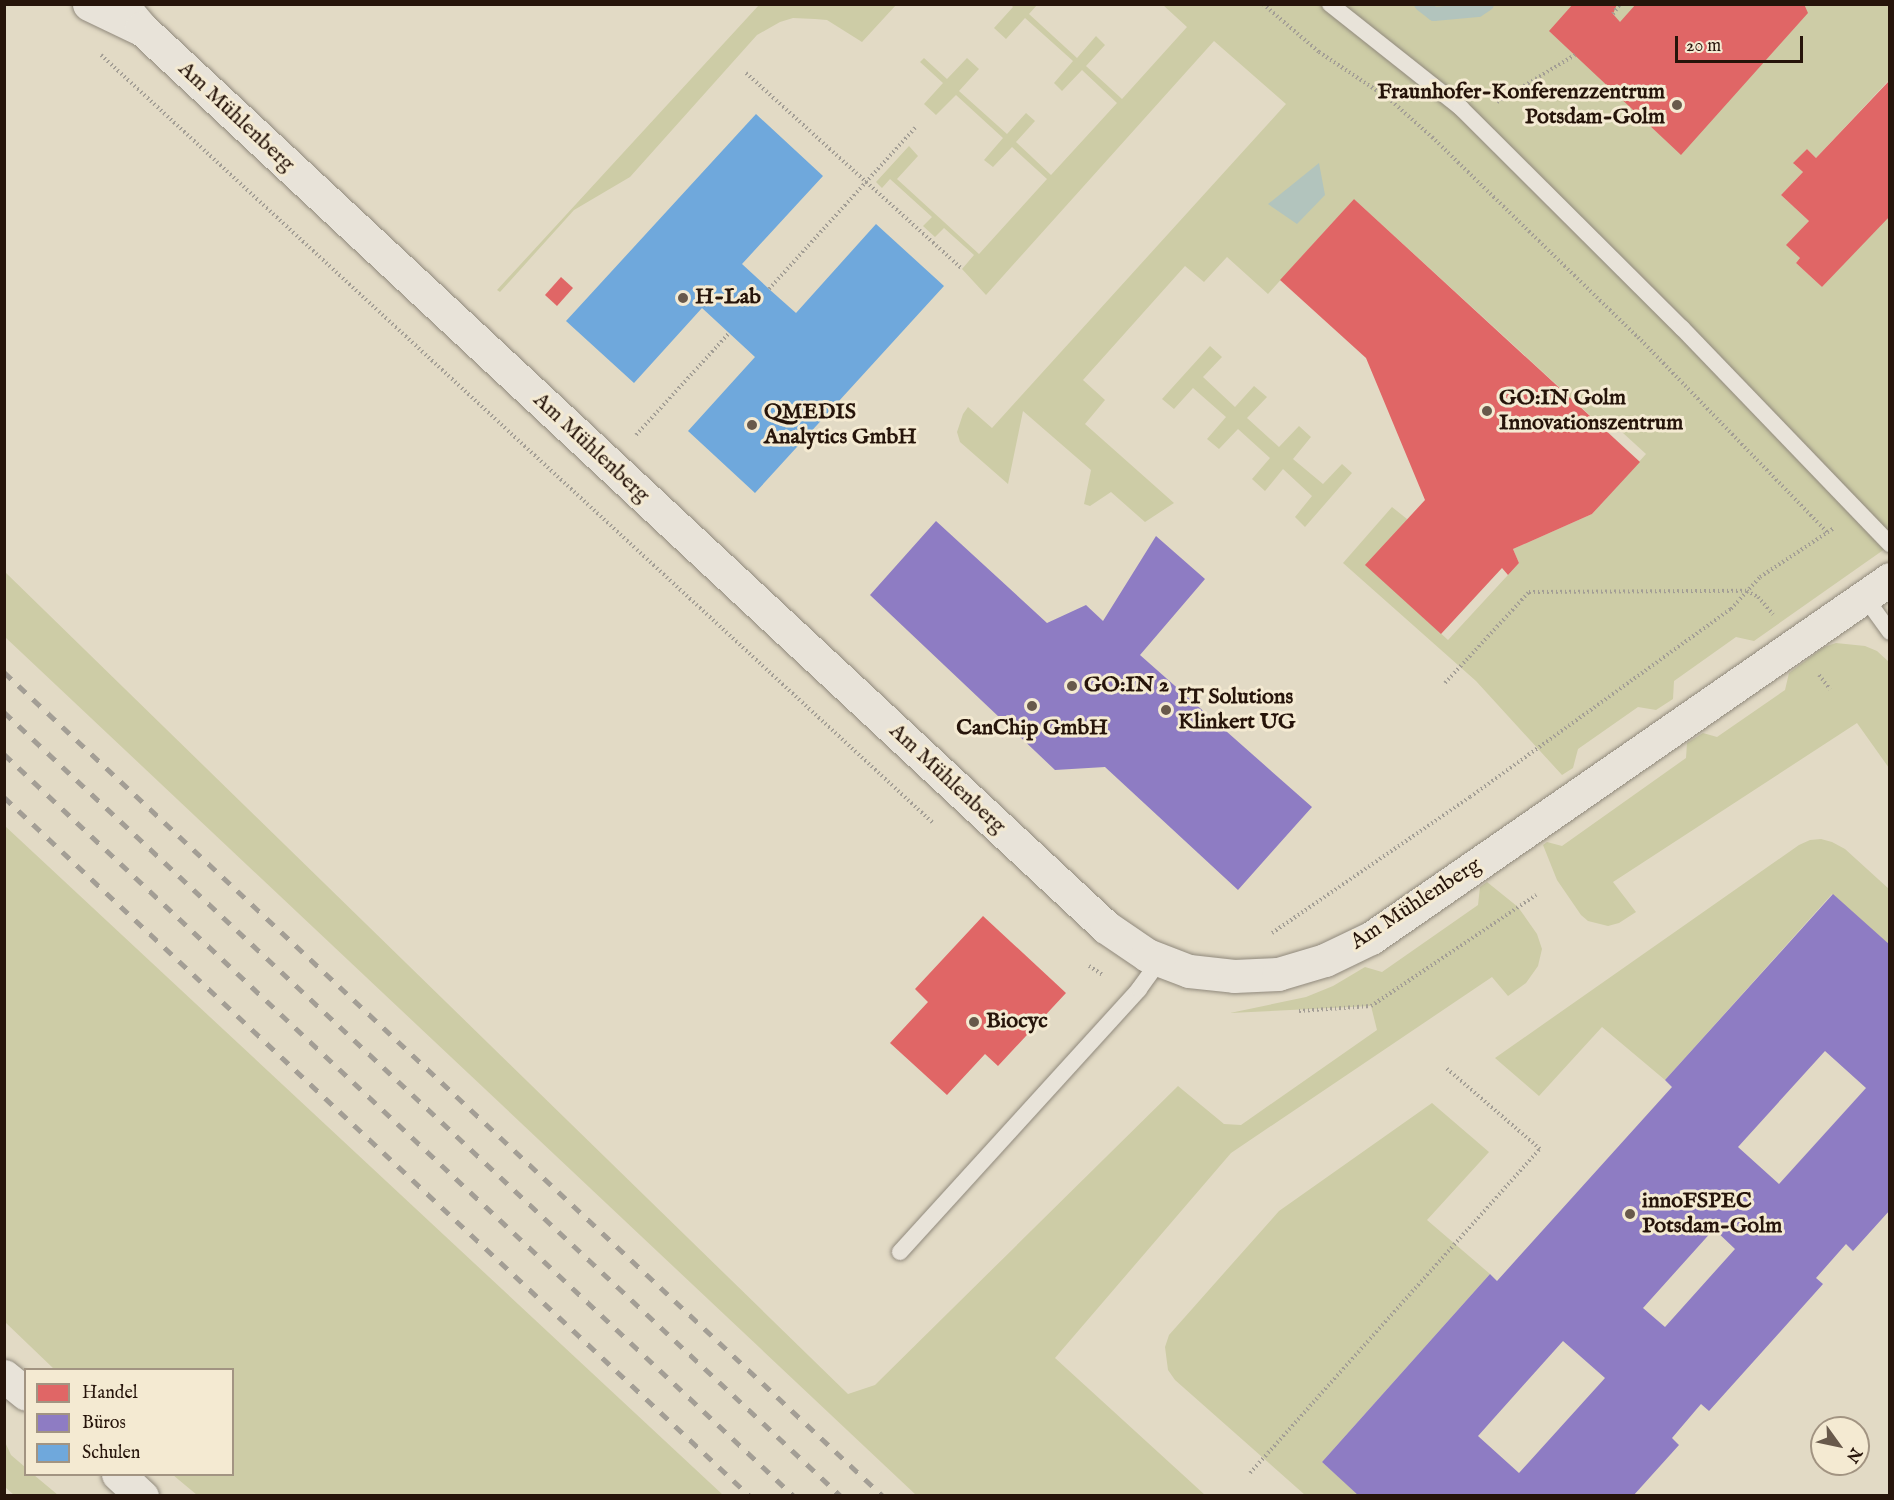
<!DOCTYPE html>
<meta charset="utf-8">
<style>
body{margin:0}
#map{position:relative;width:1894px;height:1500px;overflow:hidden;background:#e2dac5;font-family:"IM FELL English",serif}
div>[style]{position:absolute}
.green>*{inset:0;background:#cdcca6}
.water>*{inset:0;background:#b2c4bd}
.shops>*{inset:0;background:#e06666}
.offices>*{inset:0;background:#8e7cc3}
.schools>*{inset:0;background:#6fa8dc}
.stream>*{height:14px;margin:-7px;padding:0 7px;transform-origin:7px;border-radius:7px;background:#b2c4bd}
.path>*{height:4px;margin-top:-2px;transform-origin:0;background:repeating-linear-gradient(90deg,#a39e95 0 1.5px,transparent 0 4.5px)}
.roads{filter:drop-shadow(0 0 2px #90897c) drop-shadow(0 0 2px #90897c)}
.lane>*{height:16px;margin:-8px;padding:0 8px;transform-origin:8px;border-radius:8px;background:#e8e3d9}
.street>*{height:33px;margin:-16.5px;padding:0 16.5px;transform-origin:16.5px;border-radius:16.5px;background:#e8e3d9}
.rail>*{height:4.5px;margin-top:-2.25px;transform-origin:0;background:repeating-linear-gradient(90deg,#a39e95 0 10px,transparent 0 20px)}
.dots>*{width:16px;height:16px;translate:-50% -50%;box-sizing:border-box;border:3px solid #f4ead2;border-radius:50%}
span{translate:-50% -50%;white-space:nowrap;text-align:center;line-height:1.15;-webkit-text-stroke:6px #f4ead2;paint-order:stroke}
.poi-label{font-size:22px;color:#26140a;font-weight:700}
.right{translate:-100% -50%;text-align:right}
.left{translate:0 -50%;text-align:left}
.street-label{font-size:22px;color:#26140a}
.frame{position:absolute;inset:0;border:6px solid #26140a;pointer-events:none}
.legend{position:absolute;left:24px;top:1368px;width:210px;height:108px;box-sizing:border-box;background:#f4ead2;border:2px solid #a29482;margin:0;padding:8px 10px;list-style:none;font-size:18px;color:#26140a}
.legend li{display:flex;align-items:center;gap:12px;height:30px}
.legend b{width:30px;border:2px solid #a29482}
.north{position:absolute;left:1810px;top:1416px;width:60px;height:60px;box-sizing:border-box;background:#f4ead2;border:2px solid #a29482;border-radius:50%;rotate:123deg;font-size:16px;font-weight:700;line-height:24px;text-align:center;color:#26140a}
.north::after{content:'';display:block;margin:auto;width:21px;height:27px;background:#68594b;clip-path:polygon(50% 0,100% 100%,50% 72%,0 100%)}
.scale{position:absolute;left:1675px;top:36px;width:128px;height:27px;box-sizing:border-box;border:3px solid #26140a;border-top:0;padding-left:8px;font-size:18px;line-height:21px;white-space:nowrap;color:#26140a;-webkit-text-stroke:4px #f4ead2;paint-order:stroke}
</style>
<div id="map">
<div class="green">
<div style="clip-path:polygon(759px 5px,896px 5px,862px 42px,827px 20px,815px 19px,793px 18px,780px 22px,757px 35px,630px 177px,574px 210px,500px 292px,497px 290px)"></div>
<div style="clip-path:polygon(1011px 5px,1037px 5px,1029px 14px,1077px 58px,1096px 36px,1105px 45px,1086px 66px,1122px 99px,1187px 27px,1163px 5px,1889px 5px,1889px 80px,1816px 158px,1807px 149px,1794px 164px,1803px 172px,1781px 195px,1809px 221px,1787px 245px,1800px 258px,1796px 263px,1822px 287px,1889px 216px,1889px 546px,1754px 641px,1736px 637px,1674px 681px,1673px 699px,1656px 710px,1638px 707px,1578px 749px,1573px 768px,1562px 775px,1476px 681px,1343px 563px,1392px 507px,1407px 519px,1385px 582px,1448px 640px,1519px 563px,1513px 549px,1592px 514px,1646px 454px,1611px 422px,1605px 429px,1354px 199px,1268px 294px,1227px 257px,1204px 282px,1185px 266px,1083px 380px,1105px 400px,1085px 424px,1174px 503px,1145px 522px,1111px 492px,1090px 506px,1084px 504px,1091px 470px,1023px 411px,1008px 484px,960px 442px,957px 432px,963px 414px,968px 407px,992px 428px,1286px 104px,1214px 41px,986px 295px,962px 269px,974px 255px,944px 228px,935px 237px,923px 226px,932px 217px,890px 179px,882px 188px,876px 182px,909px 146px,918px 156px,897px 179px,979px 254px,1047px 179px,1012px 147px,993px 167px,984px 160px,1003px 138px,956px 95px,936px 115px,924px 104px,943px 83px,920px 62px,924px 58px,947px 79px,967px 58px,979px 69px,959px 91px,1007px 134px,1026px 113px,1035px 121px,1016px 142px,1051px 175px,1117px 103px,1082px 70px,1062px 91px,1054px 83px,1073px 61px,1025px 18px,1006px 39px,994px 28px,1013px 7px)"></div>
<div style="clip-path:polygon(1210px 346px,1222px 357px,1203px 377px,1235px 407px,1254px 386px,1267px 397px,1247px 418px,1279px 447px,1299px 426px,1311px 437px,1293px 459px,1323px 484px,1342px 464px,1352px 473px,1305px 527px,1295px 517px,1312px 496px,1283px 469px,1265px 491px,1252px 479px,1270px 458px,1238px 429px,1219px 449px,1207px 439px,1226px 417px,1193px 388px,1174px 409px,1162px 399px)"></div>
<div style="clip-path:polygon(4px 571px,848px 1394px,875px 1385px,1178px 1086px,1224px 1124px,1241px 1125px,1377px 1030px,1371px 1006px,1230px 1013px,1306px 997px,1333px 986px,1365px 967px,1382px 972px,1478px 905px,1480px 887px,1487px 882px,1518px 907px,1537px 934px,1542px 949px,1538px 966px,1526px 983px,1508px 996px,1492px 977px,1231px 1153px,1055px 1358px,1205px 1495px,916px 1495px,5px 637px)"></div>
<div style="clip-path:polygon(1836px 643px,1865px 646px,1877px 651px,1889px 662px,1889px 768px,1857px 723px,1613px 882px,1636px 912px,1619px 923px,1608px 926px,1588px 921px,1581px 915px,1557px 880px,1543px 845px,1547px 842px,1562px 846px,1686px 758px,1687px 743px,1703px 733px,1717px 737px,1785px 690px,1789px 673px,1824px 647px)"></div>
<div style="clip-path:polygon(4px 826px,5px 826px,723px 1495px,197px 1495px,173px 1475px,232px 1474px,232px 1370px,54px 1369px,5px 1322px)"></div>
<div style="clip-path:polygon(1821px 839px,1832px 842px,1845px 849px,1889px 889px,1889px 945px,1832px 894px,1665px 1080px,1602px 1027px,1539px 1096px,1495px 1058px,1799px 845px,1810px 840px)"></div>
<div style="clip-path:polygon(1432px 1103px,1489px 1152px,1427px 1220px,1490px 1274px,1322px 1462px,1359px 1495px,1305px 1495px,1175px 1380px,1168px 1370px,1165px 1347px,1169px 1335px,1279px 1211px)"></div>
<div style="clip-path:polygon(5px 1442px,11px 1455px,25px 1467px,26px 1474px,34px 1475px,58px 1495px,14px 1495px,5px 1487px)"></div>
</div>
<div class="water">
<div style="clip-path:polygon(1319px 163px,1325px 195px,1297px 224px,1268px 204px)"></div>
</div>
<div class="shops">
<div style="clip-path:polygon(1573px 4px,1617px 4px,1613px 14px,1620px 22px,1636px 4px,1804px 4px,1808px 13px,1681px 155px,1549px 31px)"></div>
<div style="clip-path:polygon(1890px 80px,1890px 216px,1822px 287px,1796px 263px,1800px 258px,1786px 245px,1809px 221px,1781px 195px,1803px 172px,1793px 163px,1807px 149px,1816px 158px)"></div>
<div style="clip-path:polygon(1354px 199px,1640px 462px,1592px 514px,1513px 549px,1519px 563px,1508px 575px,1502px 568px,1441px 634px,1365px 565px,1425px 500px,1366px 358px,1280px 280px)"></div>
<div style="clip-path:polygon(561px 277px,573px 288px,557px 306px,545px 295px)"></div>
<div style="clip-path:polygon(983px 916px,1066px 993px,998px 1066px,985px 1054px,947px 1095px,890px 1043px,928px 1002px,915px 989px)"></div>
</div>
<div class="offices">
<div style="clip-path:polygon(936px 521px,1047px 623px,1086px 605px,1103px 621px,1156px 536px,1205px 579px,1140px 655px,1312px 807px,1238px 890px,1105px 767px,1055px 770px,870px 595px)"></div>
<div style="clip-path:polygon(evenodd,1833px 894px,1890px 945px,1890px 1210px,1853px 1251px,1846px 1244px,1816px 1278px,1823px 1284px,1709px 1411px,1701px 1404px,1672px 1438px,1679px 1445px,1633px 1496px,1359px 1496px,1322px 1462px,1490px 1274px,1497px 1281px,1672px 1087px,1665px 1080px,1833px 894px,1825px 1051px,1866px 1088px,1779px 1184px,1738px 1147px,1825px 1051px,1833px 894px,1714px 1229px,1735px 1249px,1665px 1327px,1643px 1308px,1714px 1229px,1833px 894px,1563px 1341px,1605px 1378px,1519px 1473px,1478px 1436px,1563px 1341px)"></div>
</div>
<div class="schools">
<div style="clip-path:polygon(756px 114px,823px 176px,742px 264px,769px 289px,796px 313px,876px 224px,944px 286px,755px 493px,688px 431px,755px 357px,702px 308px,634px 383px,566px 321px)"></div>
</div>
<div class="stream">
<div style="left:1421px;top:4px;width:16px;rotate:38deg"></div>
<div style="left:1434px;top:14px;width:44px;rotate:-5.2deg"></div>
<div style="left:1478px;top:10px;width:11px;rotate:-34deg"></div>
</div>
<div class="path">
<div style="left:1263px;top:4px;width:74px;rotate:40.6deg"></div>
<div style="left:1319px;top:52px;width:83px;rotate:33.7deg"></div>
<div style="left:1388px;top:98px;width:59px;rotate:41.6deg"></div>
<div style="left:1432px;top:137px;width:287px;rotate:44.2deg"></div>
<div style="left:1638px;top:337px;width:272px;rotate:45.9deg"></div>
<div style="left:1613px;top:14px;width:12px;rotate:-55deg"></div>
<div style="left:101px;top:55px;width:1132px;rotate:42.71deg"></div>
<div style="left:746px;top:73px;width:292px;rotate:42.2deg"></div>
<div style="left:1497px;top:102px;width:91px;rotate:-31.1deg"></div>
<div style="left:769px;top:289px;width:220px;rotate:-47.8deg"></div>
<div style="left:636px;top:435px;width:138px;rotate:-47.6deg"></div>
<div style="left:1819px;top:675px;width:18px;rotate:52deg"></div>
<div style="left:1445px;top:683px;width:124px;rotate:-47.3deg"></div>
<div style="left:1529px;top:592px;width:218px;rotate:-0.3deg"></div>
<div style="left:1747px;top:591px;width:13px;rotate:29deg"></div>
<div style="left:1758px;top:597px;width:23px;rotate:49deg"></div>
<div style="left:1272px;top:933px;width:240px;rotate:-34.5deg"></div>
<div style="left:1470px;top:797px;width:322px;rotate:-35.8deg"></div>
<div style="left:1731px;top:609px;width:43px;rotate:-47.8deg"></div>
<div style="left:1760px;top:577px;width:89px;rotate:-33.5deg"></div>
<div style="left:1089px;top:966px;width:17px;rotate:33deg"></div>
<div style="left:1299px;top:1011px;width:72px;rotate:-4deg"></div>
<div style="left:1371px;top:1006px;width:199px;rotate:-33.9deg"></div>
<div style="left:1250px;top:1473px;width:435px;rotate:-48.2deg"></div>
<div style="left:1540px;top:1149px;width:124px;rotate:-139.2deg"></div>
</div>
<div class="roads">
<div class="lane">
<div style="left:1330px;top:4px;width:167px;rotate:38.4deg"></div>
<div style="left:1461px;top:108px;width:312px;rotate:44.9deg"></div>
<div style="left:1682px;top:328px;width:300px;rotate:46.1deg"></div>
<div style="left:1864px;top:596px;width:44px;rotate:54.2deg"></div>
<div style="left:900px;top:1252px;width:355px;rotate:-47.7deg"></div>
<div style="left:1139px;top:989px;width:36px;rotate:-54deg"></div>
</div>
<div class="street">
<div style="left:89px;top:4px;width:55px;rotate:25.6deg"></div>
<div style="left:121px;top:4px;width:31px;rotate:50deg"></div>
<div style="left:141px;top:28px;width:1319px;rotate:42.97deg"></div>
<div style="left:1106px;top:927px;width:50px;rotate:34.3deg"></div>
<div style="left:1147px;top:955px;width:45px;rotate:20.9deg"></div>
<div style="left:1189px;top:971px;width:45px;rotate:6.3deg"></div>
<div style="left:1234px;top:976px;width:44px;rotate:-2.6deg"></div>
<div style="left:1278px;top:974px;width:49px;rotate:-16.6deg"></div>
<div style="left:1325px;top:960px;width:51px;rotate:-25.6deg"></div>
<div style="left:1371px;top:938px;width:631px;rotate:-34.67deg"></div>
<div style="left:4px;top:1376px;width:28px;rotate:39deg"></div>
<div style="left:118px;top:1474px;width:33px;rotate:43deg"></div>
</div>
</div>
<div class="rail">
<div style="left:4px;top:672px;width:1205px;rotate:43.15deg"></div>
<div style="left:4px;top:712px;width:1147px;rotate:43.13deg"></div>
<div style="left:4px;top:754px;width:1084px;rotate:43.21deg"></div>
<div style="left:4px;top:797px;width:1022px;rotate:43.14deg"></div>
</div>
<div class="dots">
<div style="left:1677px;top:105px;background:#68594b"></div>
<div style="left:683px;top:298px;background:#68594b"></div>
<div style="left:1487px;top:411px;background:#68594b"></div>
<div style="left:752px;top:425px;background:#68594b"></div>
<div style="left:1072px;top:686px;background:#68594b"></div>
<div style="left:1032px;top:706px;background:#68594b"></div>
<div style="left:1166px;top:710px;background:#68594b"></div>
<div style="left:974px;top:1022px;background:#68594b"></div>
<div style="left:1630px;top:1214px;background:#68594b"></div>
</div>
<div class="poi-label">
<span class="right" style="left:1665px;top:105px">Fraunhofer-Konferenzzentrum<br>Potsdam-Golm</span>
<span class="left" style="left:695px;top:298px">H-Lab</span>
<span class="left" style="left:1499px;top:411px">GO:IN Golm<br>Innovationszentrum</span>
<span class="left" style="left:764px;top:425px">QMEDIS<br>Analytics GmbH</span>
<span class="left" style="left:1084px;top:686px">GO:IN 2</span>
<span class="left" style="left:1178px;top:710px">IT Solutions<br>Klinkert UG</span>
<span style="left:1032px;top:729px">CanChip GmbH</span>
<span class="left" style="left:986px;top:1022px">Biocyc</span>
<span class="left" style="left:1642px;top:1214px">innoFSPEC<br>Potsdam-Golm</span>
</div>
<div class="street-label">
<span style="left:236px;top:117px;rotate:43deg">Am Mühlenberg</span>
<span style="left:591px;top:448px;rotate:43deg">Am Mühlenberg</span>
<span style="left:947px;top:779px;rotate:43deg">Am Mühlenberg</span>
<span style="left:1416px;top:904px;rotate:-33deg">Am Mühlenberg</span>
</div>
<div class="frame"></div>
<ul class="legend">
<li><b style="height:16px;background:#e06666"></b>Handel</li>
<li><b style="height:16px;background:#8e7cc3"></b>Büros</li>
<li><b style="height:16px;background:#6fa8dc"></b>Schulen</li>
</ul>
<div class="north">N</div>
<div class="scale">20 m</div>
</div>
